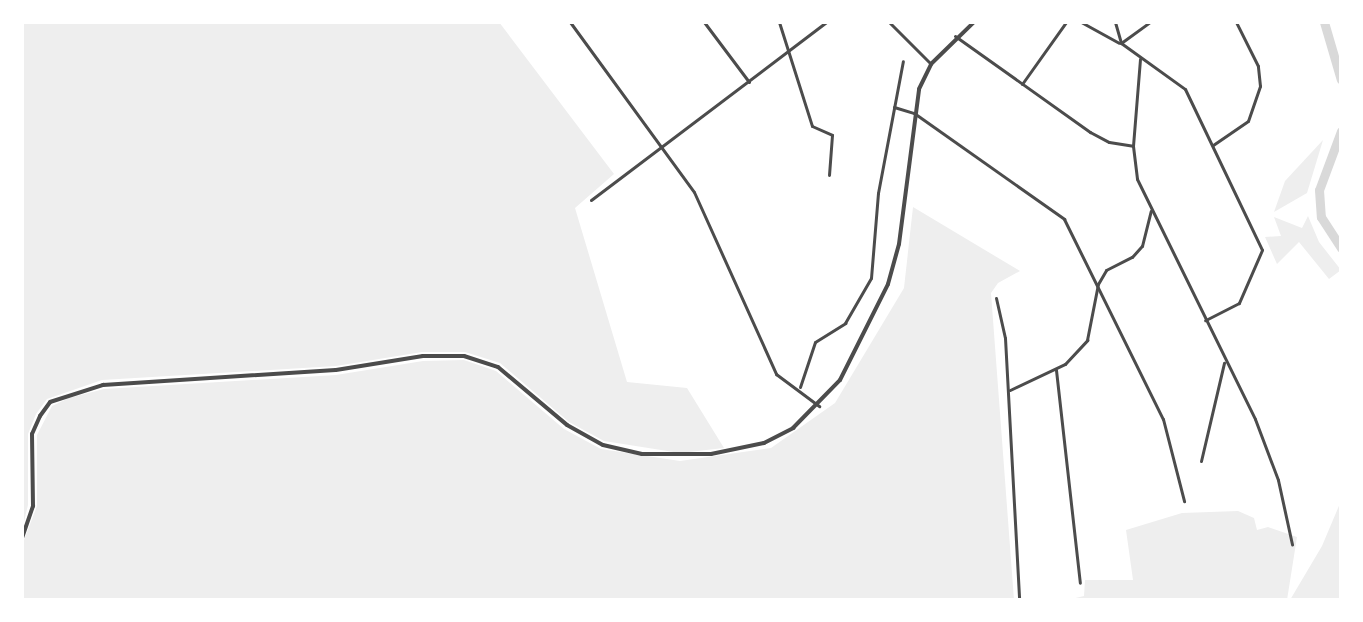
<!DOCTYPE html>
<style>
body{margin:0}
#map{position:relative;width:1363px;height:622px;overflow:hidden;background:#fff;font-family:Commissioner,sans-serif}
div>[style]{position:absolute}
.green>*{inset:0;background:#eee}
.canal>*{height:9px;margin:-4.5px;padding:0 4.5px;transform-origin:4.5px;border-radius:4.5px;background:#d9d9d9}
.minor>*{height:3px;margin:-1.5px;padding:0 1.5px;transform-origin:1.5px;border-radius:1.5px;background:#4c4c4c}
.tertiary>*{height:4px;margin:-2px;padding:0 2px;transform-origin:2px;border-radius:2px;background:#4c4c4c}
span{translate:-50% -50%;white-space:nowrap;text-align:center;line-height:1.15;-webkit-text-stroke:8px #fff;paint-order:stroke}
.frame{position:absolute;inset:0;border:24px solid #fff;pointer-events:none}
</style>
<div id="map">
<div class="green">
<div style="clip-path:polygon(22px 22px,499px 22px,614px 174px,575px 208px,627px 382px,687px 388px,724px 448px,680px 453px,604px 441px,569px 422px,500px 363px,465px 352px,422px 352px,336px 366px,102px 380px,47px 399px,36px 414px,28px 434px,28px 505px,22px 530px)"></div>
<div style="clip-path:polygon(1323px 140px,1307px 193px,1274px 212px,1285px 181px)"></div>
<div style="clip-path:polygon(913px 207px,1020px 271px,998px 283px,991px 293px,1014px 600px,22px 600px,22px 545px,37px 506px,37px 435px,52px 406px,69px 398px,104px 389px,336px 375px,423px 361px,464px 360px,496px 371px,564px 429px,601px 449px,680px 461px,771px 448px,835px 403px,904px 288px)"></div>
<div style="clip-path:polygon(1308px 216px,1319px 242px,1341px 270px,1329px 279px,1299px 242px,1277px 264px,1265px 237px,1281px 236px,1274px 217px,1302px 228px)"></div>
<div style="clip-path:polygon(1341px 501px,1341px 600px,1290px 600px,1322px 546px)"></div>
<div style="clip-path:polygon(1238px 511px,1254px 518px,1257px 530px,1268px 527px,1297px 537px,1287px 600px,1067px 600px,1084px 596px,1085px 580px,1133px 580px,1126px 530px,1182px 513px)"></div>
</div>
<div class="canal">
<div style="left:1324px;top:22px;width:60px;rotate:73.7deg"></div>
<div style="left:1341px;top:131px;width:63px;rotate:110.4deg"></div>
<div style="left:1319px;top:190px;width:27px;rotate:86deg"></div>
<div style="left:1321px;top:217px;width:37px;rotate:57deg"></div>
</div>
<div class="minor">
<div style="left:570px;top:22px;width:210px;rotate:53.9deg"></div>
<div style="left:694px;top:192px;width:200px;rotate:65.7deg"></div>
<div style="left:776px;top:374px;width:54px;rotate:36.7deg"></div>
<div style="left:704px;top:22px;width:75px;rotate:53.1deg"></div>
<div style="left:779px;top:22px;width:109px;rotate:72.4deg"></div>
<div style="left:812px;top:126px;width:22px;rotate:24deg"></div>
<div style="left:832px;top:135px;width:40px;rotate:94.3deg"></div>
<div style="left:889px;top:22px;width:59px;rotate:45deg"></div>
<div style="left:1081px;top:22px;width:43px;rotate:28.9deg"></div>
<div style="left:1115px;top:22px;width:22px;rotate:74deg"></div>
<div style="left:1121px;top:43px;width:79px;rotate:35.7deg"></div>
<div style="left:1185px;top:89px;width:178px;rotate:64.4deg"></div>
<div style="left:1262px;top:250px;width:58px;rotate:113.5deg"></div>
<div style="left:1239px;top:303px;width:38px;rotate:153deg"></div>
<div style="left:955px;top:36px;width:166px;rotate:35.4deg"></div>
<div style="left:1090px;top:132px;width:21px;rotate:28deg"></div>
<div style="left:1109px;top:142px;width:24px;rotate:9deg"></div>
<div style="left:1121px;top:43px;width:36px;rotate:-36deg"></div>
<div style="left:1140px;top:59px;width:87px;rotate:94.6deg"></div>
<div style="left:1133px;top:146px;width:33px;rotate:83deg"></div>
<div style="left:1137px;top:179px;width:267px;rotate:63.8deg"></div>
<div style="left:1255px;top:419px;width:65px;rotate:69.3deg"></div>
<div style="left:1278px;top:480px;width:66px;rotate:77.7deg"></div>
<div style="left:1022px;top:84px;width:76px;rotate:-54.6deg"></div>
<div style="left:894px;top:107px;width:21px;rotate:17deg"></div>
<div style="left:914px;top:113px;width:184px;rotate:35.2deg"></div>
<div style="left:1064px;top:219px;width:223px;rotate:63.7deg"></div>
<div style="left:1163px;top:419px;width:85px;rotate:75.6deg"></div>
<div style="left:1213px;top:145px;width:42px;rotate:-34.4deg"></div>
<div style="left:1248px;top:121px;width:37px;rotate:-71deg"></div>
<div style="left:1260px;top:86px;width:20px;rotate:-96deg"></div>
<div style="left:1258px;top:66px;width:49px;rotate:-116.6deg"></div>
<div style="left:591px;top:200px;width:295px;rotate:-37.1deg"></div>
<div style="left:996px;top:298px;width:41px;rotate:77.3deg"></div>
<div style="left:1005px;top:338px;width:262px;rotate:86.9deg"></div>
<div style="left:1056px;top:370px;width:214px;rotate:83.6deg"></div>
<div style="left:800px;top:387px;width:47px;rotate:-71.6deg"></div>
<div style="left:815px;top:342px;width:36px;rotate:-32deg"></div>
<div style="left:845px;top:323px;width:52px;rotate:-60deg"></div>
<div style="left:871px;top:278px;width:85px;rotate:-85.3deg"></div>
<div style="left:878px;top:193px;width:134px;rotate:-79.3deg"></div>
<div style="left:1010px;top:390px;width:61px;rotate:-25.3deg"></div>
<div style="left:1065px;top:364px;width:33px;rotate:-47deg"></div>
<div style="left:1087px;top:340px;width:57px;rotate:-78.9deg"></div>
<div style="left:1098px;top:284px;width:16px;rotate:-60deg"></div>
<div style="left:1106px;top:270px;width:29px;rotate:-27deg"></div>
<div style="left:1132px;top:257px;width:15px;rotate:-48deg"></div>
<div style="left:1142px;top:246px;width:36px;rotate:-76deg"></div>
<div style="left:1201px;top:461px;width:101px;rotate:-76.8deg"></div>
</div>
<div class="tertiary">
<div style="left:22px;top:538px;width:34px;rotate:-71deg"></div>
<div style="left:33px;top:506px;width:72px;rotate:-90.8deg"></div>
<div style="left:32px;top:434px;width:20px;rotate:-66deg"></div>
<div style="left:40px;top:416px;width:17px;rotate:-54deg"></div>
<div style="left:50px;top:402px;width:56px;rotate:-17.8deg"></div>
<div style="left:103px;top:385px;width:233px;rotate:-3.7deg"></div>
<div style="left:336px;top:370px;width:88px;rotate:-9.1deg"></div>
<div style="left:423px;top:356px;width:41px"></div>
<div style="left:464px;top:356px;width:36px;rotate:18deg"></div>
<div style="left:498px;top:367px;width:90px;rotate:40deg"></div>
<div style="left:567px;top:425px;width:41px;rotate:29.1deg"></div>
<div style="left:603px;top:445px;width:40px;rotate:13deg"></div>
<div style="left:642px;top:454px;width:69px"></div>
<div style="left:711px;top:454px;width:54px;rotate:-11.7deg"></div>
<div style="left:764px;top:443px;width:33px;rotate:-27deg"></div>
<div style="left:793px;top:428px;width:67px;rotate:-45.6deg"></div>
<div style="left:840px;top:380px;width:107px;rotate:-63.4deg"></div>
<div style="left:888px;top:284px;width:41px;rotate:-74.6deg"></div>
<div style="left:899px;top:244px;width:156px;rotate:-82.6deg"></div>
<div style="left:919px;top:89px;width:28px;rotate:-64deg"></div>
<div style="left:931px;top:64px;width:60px;rotate:-44.3deg"></div>
</div>
<div class="frame"></div>
</div>
